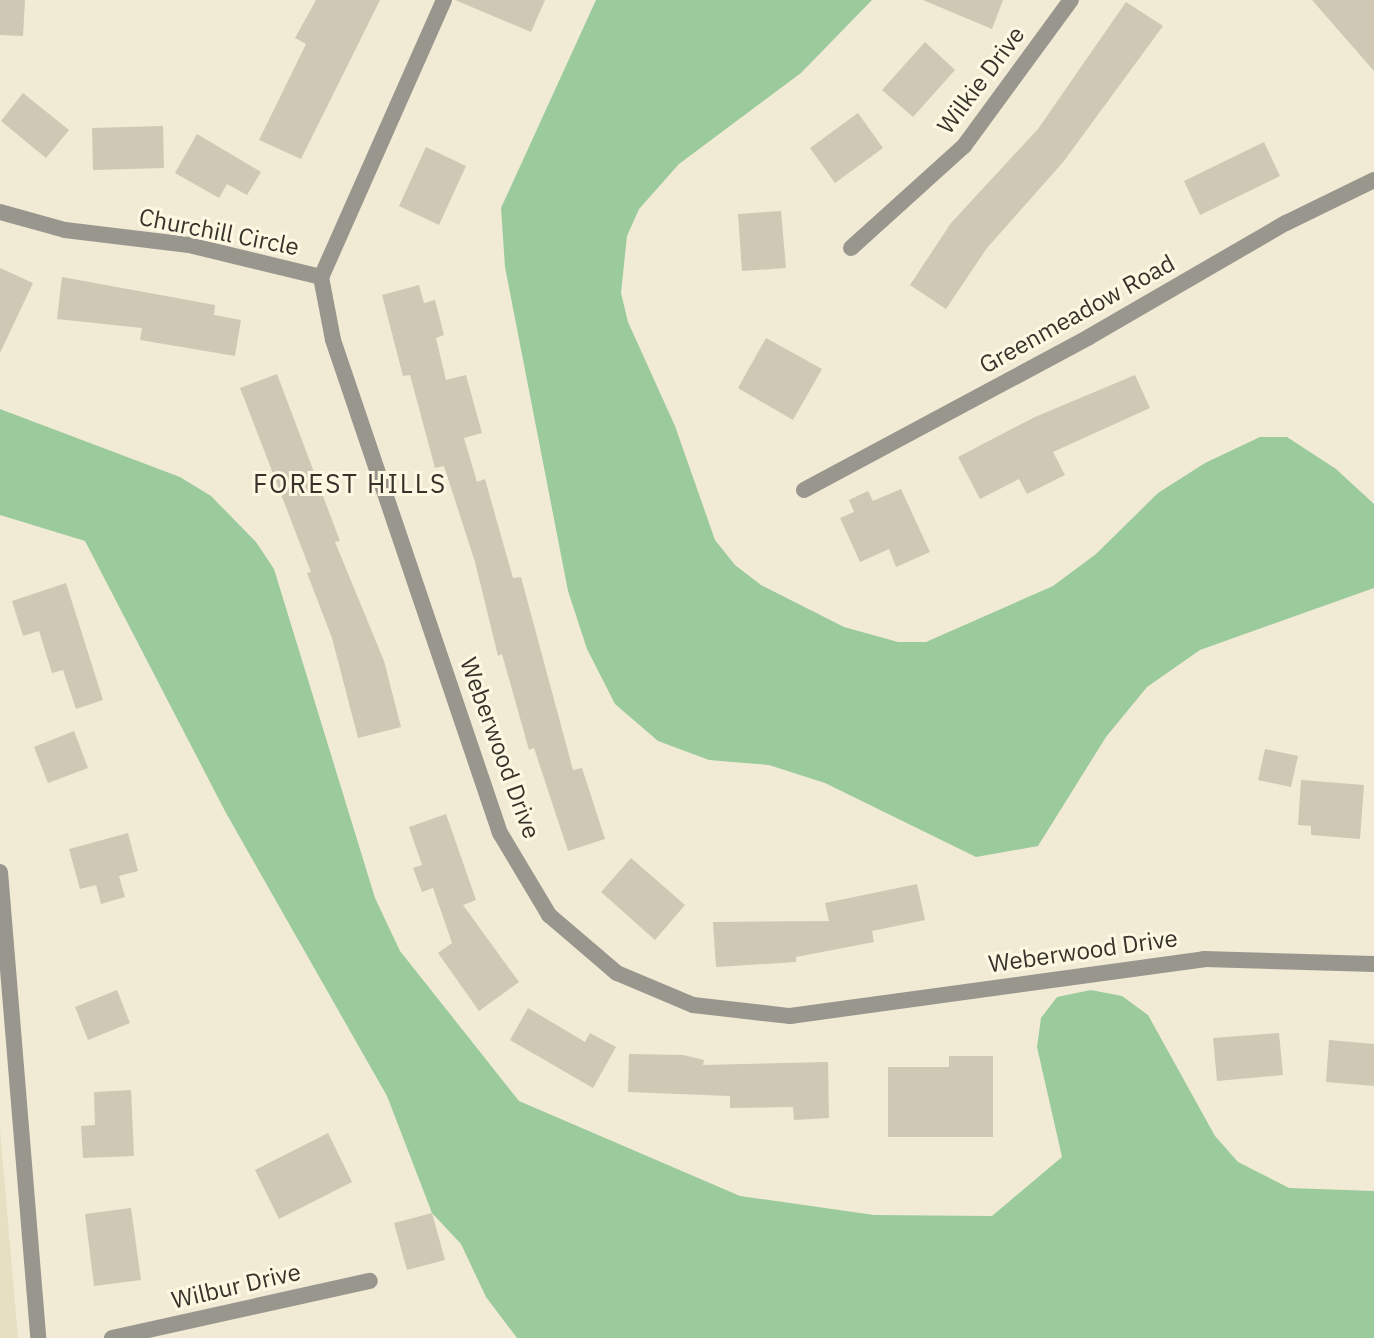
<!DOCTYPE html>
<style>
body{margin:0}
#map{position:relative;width:1374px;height:1338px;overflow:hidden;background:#f1ebd6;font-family:"IBM Plex Sans",sans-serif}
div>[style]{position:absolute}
.built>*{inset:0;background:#e7dfc2}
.green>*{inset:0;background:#9bca9d}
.building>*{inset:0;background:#cec8b4}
.minor>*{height:16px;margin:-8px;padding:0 8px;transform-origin:8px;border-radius:8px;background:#99968d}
.tertiary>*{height:16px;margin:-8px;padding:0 8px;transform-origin:8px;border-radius:8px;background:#99968d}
span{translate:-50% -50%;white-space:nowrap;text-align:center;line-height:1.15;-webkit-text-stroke:6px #fef8e3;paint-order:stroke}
.street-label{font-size:24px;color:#36332b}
.neighbourhood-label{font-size:26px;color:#36332b;letter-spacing:2px}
</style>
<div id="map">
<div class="built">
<div style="clip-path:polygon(0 1129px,18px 1338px,0 1338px)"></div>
</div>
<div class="green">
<div style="clip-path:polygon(596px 0,872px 0,801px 73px,679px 164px,639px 209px,627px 236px,621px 293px,628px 322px,675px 426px,715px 540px,735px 565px,761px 585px,844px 627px,898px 642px,926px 642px,1053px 586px,1096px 554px,1158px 493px,1205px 463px,1260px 437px,1287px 437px,1336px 469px,1374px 504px,1374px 588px,1200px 650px,1147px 687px,1106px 737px,1038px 846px,976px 857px,825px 783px,769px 765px,709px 760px,658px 741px,615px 704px,587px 649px,568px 591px,505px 267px,501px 208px)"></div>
<div style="clip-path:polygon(0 409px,180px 477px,211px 496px,256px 542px,274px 569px,375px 898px,400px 951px,519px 1101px,740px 1196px,874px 1215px,992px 1216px,1062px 1157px,1037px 1047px,1041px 1018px,1057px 997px,1091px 990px,1122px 996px,1148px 1015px,1215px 1136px,1238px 1162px,1289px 1188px,1374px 1191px,1374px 1338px,517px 1338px,486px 1297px,461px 1244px,432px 1213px,387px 1096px,226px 813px,85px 541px,0 515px)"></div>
</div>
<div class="building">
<div style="clip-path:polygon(0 0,25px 0,23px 36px,0 35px)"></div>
<div style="clip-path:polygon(316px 0,380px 0,301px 159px,259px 140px,306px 44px,295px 38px)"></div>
<div style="clip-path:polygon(455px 0,545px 0,531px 32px)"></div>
<div style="clip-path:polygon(923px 0,1003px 0,992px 29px)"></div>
<div style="clip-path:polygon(1312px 0,1374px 0,1374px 71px)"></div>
<div style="clip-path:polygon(1126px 2px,1163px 26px,1064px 161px,987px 248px,946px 309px,910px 285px,951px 223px,1038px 129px)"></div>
<div style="clip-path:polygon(925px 42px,955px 70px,913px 117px,882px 90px)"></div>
<div style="clip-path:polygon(23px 93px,69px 130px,46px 158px,1px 121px)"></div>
<div style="clip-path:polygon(858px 113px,883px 148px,835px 183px,810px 148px)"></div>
<div style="clip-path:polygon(163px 126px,164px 168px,93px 170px,92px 128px)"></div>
<div style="clip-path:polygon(197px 134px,261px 172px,247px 195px,227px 184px,219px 198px,175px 173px)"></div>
<div style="clip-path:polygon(1264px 142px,1280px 176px,1200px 215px,1184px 181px)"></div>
<div style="clip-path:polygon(426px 147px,466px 166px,439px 225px,399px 206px)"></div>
<div style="clip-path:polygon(781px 211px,786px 268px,742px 271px,738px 214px)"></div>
<div style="clip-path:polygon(0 268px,33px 283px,0 353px)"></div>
<div style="clip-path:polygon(62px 277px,215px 305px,214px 315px,241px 320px,235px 356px,140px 340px,142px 328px,57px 319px)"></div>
<div style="clip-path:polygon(419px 285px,424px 303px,435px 300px,444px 335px,436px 338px,446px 380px,466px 375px,482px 433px,464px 438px,477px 482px,485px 479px,513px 578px,521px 577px,573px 770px,582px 768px,605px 839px,568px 851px,534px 748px,529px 750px,502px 654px,498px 656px,475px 562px,444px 466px,435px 468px,410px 375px,403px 376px,382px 295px)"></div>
<div style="clip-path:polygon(766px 338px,822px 369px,793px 420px,738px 388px)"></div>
<div style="clip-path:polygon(277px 374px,340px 541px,335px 542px,384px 661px,401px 727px,358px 738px,332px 638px,307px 573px,311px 572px,240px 388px)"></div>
<div style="clip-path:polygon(1135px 375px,1150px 408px,1053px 452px,1065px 475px,1027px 494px,1019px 479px,980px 499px,958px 457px,1035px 417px)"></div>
<div style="clip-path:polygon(901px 489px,930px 552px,896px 567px,889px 549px,860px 562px,840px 518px,854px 512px,849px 500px,868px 491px,873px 501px)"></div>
<div style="clip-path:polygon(66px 583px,103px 700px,76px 709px,63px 670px,52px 673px,39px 631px,23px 636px,12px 601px)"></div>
<div style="clip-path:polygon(74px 731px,88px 768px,48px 783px,34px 747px)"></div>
<div style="clip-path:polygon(1265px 749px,1298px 756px,1291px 787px,1258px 780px)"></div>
<div style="clip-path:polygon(1301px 780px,1364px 785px,1360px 839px,1311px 835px,1311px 826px,1298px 825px)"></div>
<div style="clip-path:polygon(446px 814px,476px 900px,463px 905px,519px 982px,479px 1011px,438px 953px,452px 943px,433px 888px,422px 892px,413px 868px,422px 865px,409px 827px)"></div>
<div style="clip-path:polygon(128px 833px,138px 871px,119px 876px,125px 897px,101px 904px,96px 885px,80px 889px,69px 849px)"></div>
<div style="clip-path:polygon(631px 858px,685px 905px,655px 940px,601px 892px)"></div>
<div style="clip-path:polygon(917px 884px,925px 920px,872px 931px,874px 942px,796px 957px,796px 962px,716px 967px,713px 922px,829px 921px,825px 903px)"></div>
<div style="clip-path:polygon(117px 990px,130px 1023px,88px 1040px,75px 1007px)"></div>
<div style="clip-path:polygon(528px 1008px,585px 1042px,590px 1033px,616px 1047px,593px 1088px,510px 1040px)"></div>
<div style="clip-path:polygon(1279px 1033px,1283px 1075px,1217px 1081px,1213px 1038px)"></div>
<div style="clip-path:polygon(1329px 1040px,1374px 1044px,1374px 1086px,1326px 1082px)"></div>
<div style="clip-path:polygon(629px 1054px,683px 1055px,704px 1060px,703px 1065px,828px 1062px,829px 1118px,794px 1120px,793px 1107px,730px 1108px,730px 1096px,628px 1092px)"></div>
<div style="clip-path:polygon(949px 1056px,993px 1056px,993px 1137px,888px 1137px,888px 1067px,949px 1067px)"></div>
<div style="clip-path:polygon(131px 1090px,134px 1156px,83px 1158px,81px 1126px,95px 1125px,94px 1092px)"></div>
<div style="clip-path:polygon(328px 1133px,352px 1182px,279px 1219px,255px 1170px)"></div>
<div style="clip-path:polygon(131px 1208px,141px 1280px,94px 1286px,85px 1214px)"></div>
<div style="clip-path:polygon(432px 1213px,445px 1260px,407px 1270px,394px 1223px)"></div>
</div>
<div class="minor">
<div style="left:0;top:212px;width:67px;rotate:15.5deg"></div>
<div style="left:65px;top:230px;width:125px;rotate:6.9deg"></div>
<div style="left:189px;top:245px;width:136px;rotate:13.6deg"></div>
<div style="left:851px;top:248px;width:152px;rotate:-42.1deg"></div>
<div style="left:964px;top:146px;width:181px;rotate:-53.8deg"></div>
<div style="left:804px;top:490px;width:323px;rotate:-28.2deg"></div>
<div style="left:1089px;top:337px;width:228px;rotate:-30.1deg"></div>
<div style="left:1286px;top:223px;width:98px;rotate:-26deg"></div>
<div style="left:112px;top:1338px;width:264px;rotate:-12.5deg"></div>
</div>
<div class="tertiary">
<div style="left:444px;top:0;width:303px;rotate:113.9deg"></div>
<div style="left:321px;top:277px;width:64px;rotate:79.2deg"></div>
<div style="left:333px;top:340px;width:521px;rotate:71.29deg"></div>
<div style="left:500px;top:833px;width:96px;rotate:59.1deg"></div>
<div style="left:549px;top:915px;width:89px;rotate:40.5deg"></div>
<div style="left:617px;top:973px;width:82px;rotate:22.8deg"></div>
<div style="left:693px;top:1005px;width:98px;rotate:6.5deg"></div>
<div style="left:790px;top:1016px;width:418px;rotate:-7.8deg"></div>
<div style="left:1204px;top:959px;width:170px;rotate:1.7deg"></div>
<div style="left:0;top:872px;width:468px;rotate:85.3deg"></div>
</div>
<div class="street-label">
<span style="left:981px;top:80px;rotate:-53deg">Wilkie Drive</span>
<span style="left:219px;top:232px;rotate:11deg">Churchill Circle</span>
<span style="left:1077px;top:314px;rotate:-29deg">Greenmeadow Road</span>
<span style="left:500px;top:748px;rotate:70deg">Weberwood Drive</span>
<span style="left:1083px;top:951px;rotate:-8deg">Weberwood Drive</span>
<span style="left:236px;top:1286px;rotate:-13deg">Wilbur Drive</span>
</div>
<div class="neighbourhood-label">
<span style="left:350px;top:484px">FOREST HILLS</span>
</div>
</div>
